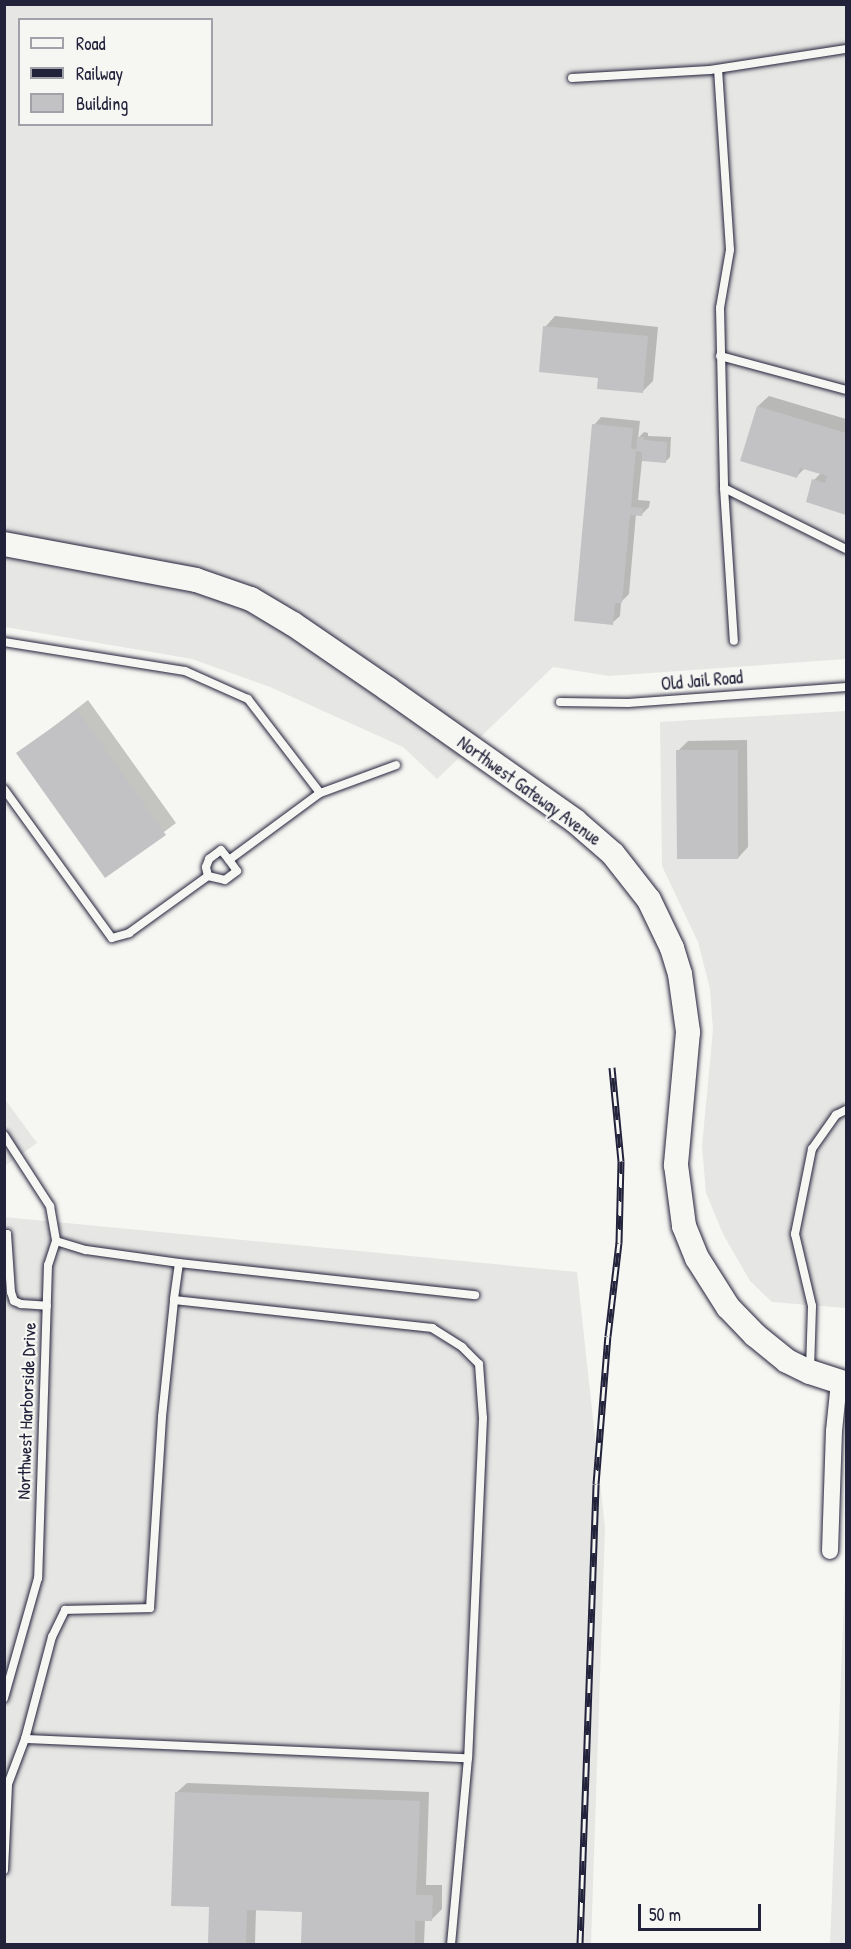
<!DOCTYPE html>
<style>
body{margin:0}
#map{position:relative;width:851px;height:1949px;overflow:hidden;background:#f6f6f2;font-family:"Patrick Hand",sans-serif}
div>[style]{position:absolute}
.built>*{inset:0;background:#e6e6e4}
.shadow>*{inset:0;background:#0003}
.building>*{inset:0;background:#c2c2c4}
.roads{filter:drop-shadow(0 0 2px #22223b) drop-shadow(0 0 2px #22223b)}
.lane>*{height:8px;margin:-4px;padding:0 4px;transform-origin:4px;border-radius:4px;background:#f6f6f2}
.street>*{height:16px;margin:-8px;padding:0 8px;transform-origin:8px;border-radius:8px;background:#f6f6f2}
.secondary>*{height:24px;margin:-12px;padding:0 12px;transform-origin:12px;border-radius:12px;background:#f6f6f2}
.rail>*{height:7px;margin-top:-3.5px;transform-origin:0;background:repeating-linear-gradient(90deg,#f6f6f2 0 14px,#22223b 0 28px);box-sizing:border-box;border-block:2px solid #22223b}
span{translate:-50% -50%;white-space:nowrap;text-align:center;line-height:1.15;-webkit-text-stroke:4.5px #f6f6f2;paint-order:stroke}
.street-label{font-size:18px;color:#22223b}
.frame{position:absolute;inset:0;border:6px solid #22223b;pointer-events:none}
.legend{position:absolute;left:18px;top:18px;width:195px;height:108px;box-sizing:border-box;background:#f6f6f2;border:2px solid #a1a1a9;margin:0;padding:8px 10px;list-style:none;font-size:18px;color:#22223b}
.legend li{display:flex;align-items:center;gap:12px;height:30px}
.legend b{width:30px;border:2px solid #a1a1a9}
.scale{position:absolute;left:638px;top:1904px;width:123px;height:27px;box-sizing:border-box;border:3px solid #22223b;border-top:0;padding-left:8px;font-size:18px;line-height:21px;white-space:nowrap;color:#22223b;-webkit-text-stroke:4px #f6f6f2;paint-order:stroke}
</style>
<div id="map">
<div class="built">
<div style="clip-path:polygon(evenodd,4px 5px,846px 5px,846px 659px,609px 676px,553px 667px,437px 779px,403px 747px,270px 687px,192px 659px,5px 627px,4px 5px,20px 20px,212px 20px,212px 124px,20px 124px,20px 20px)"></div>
<div style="clip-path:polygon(846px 711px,846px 1308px,772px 1302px,750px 1281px,723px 1234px,706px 1193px,702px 1146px,713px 1030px,710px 989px,698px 942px,662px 866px,660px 722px)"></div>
<div style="clip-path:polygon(4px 1098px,37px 1143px,5px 1166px,4px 1166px)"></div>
<div style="clip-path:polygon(4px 1217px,577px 1272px,605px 1528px,591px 1944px,5px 1944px)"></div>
<div style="clip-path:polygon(846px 1552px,846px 1944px,830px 1944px)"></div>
</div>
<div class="shadow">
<div style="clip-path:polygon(555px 316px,658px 327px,653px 381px,642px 392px,600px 376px,545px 327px)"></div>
<div style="clip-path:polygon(769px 396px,846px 419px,846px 513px,807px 501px,814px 480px,821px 473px,805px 468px,796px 477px,758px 406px)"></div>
<div style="clip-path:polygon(601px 417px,640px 421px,638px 438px,644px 432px,648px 433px,648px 436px,671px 437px,670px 457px,665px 462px,642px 460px,638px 500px,650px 501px,649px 507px,641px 515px,636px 514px,629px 594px,621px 602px,620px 616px,612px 623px,594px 425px)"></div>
<div style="clip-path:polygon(88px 700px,176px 823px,105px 876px,18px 754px)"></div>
<div style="clip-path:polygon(747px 740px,748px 847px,738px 858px,678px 751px,688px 741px)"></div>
<div style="clip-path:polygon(187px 1783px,429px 1792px,426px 1885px,442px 1885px,442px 1909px,431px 1920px,425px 1920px,424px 1944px,302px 1944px,304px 1911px,256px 1909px,255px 1944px,209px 1944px,211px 1906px,176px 1793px)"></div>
</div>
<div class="building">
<div style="clip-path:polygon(543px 326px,648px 336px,643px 393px,597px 389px,598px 378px,539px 372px)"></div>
<div style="clip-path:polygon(757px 406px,846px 433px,846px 515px,806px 502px,812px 479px,825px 483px,827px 476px,800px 468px,797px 478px,740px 461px)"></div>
<div style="clip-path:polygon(592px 424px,633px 428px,631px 449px,636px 449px,631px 507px,643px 508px,642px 516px,630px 515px,622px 603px,615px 603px,613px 625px,574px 621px)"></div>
<div style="clip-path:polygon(637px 437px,644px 437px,644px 440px,667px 442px,666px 463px,642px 461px,642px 452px,636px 451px)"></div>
<div style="clip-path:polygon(77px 710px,166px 835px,105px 878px,16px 753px)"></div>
<div style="clip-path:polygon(676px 750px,738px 750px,738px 859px,677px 859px)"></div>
<div style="clip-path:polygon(175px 1792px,420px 1801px,416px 1895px,433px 1895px,432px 1921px,415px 1921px,415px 1944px,301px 1944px,302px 1912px,247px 1910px,246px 1944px,208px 1944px,209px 1907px,171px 1906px)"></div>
</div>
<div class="roads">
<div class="lane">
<div style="left:718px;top:69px;width:181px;rotate:86.2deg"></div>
<div style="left:730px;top:250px;width:59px;rotate:99.8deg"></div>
<div style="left:720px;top:308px;width:180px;rotate:88.7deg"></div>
<div style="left:724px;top:488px;width:136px;rotate:26.6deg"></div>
<div style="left:572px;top:78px;width:138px;rotate:-3.3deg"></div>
<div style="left:710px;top:70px;width:138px;rotate:-8.8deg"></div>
<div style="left:720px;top:356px;width:131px;rotate:15.1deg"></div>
<div style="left:724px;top:488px;width:153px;rotate:86.3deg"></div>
<div style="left:4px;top:642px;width:183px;rotate:9.1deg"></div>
<div style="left:185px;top:671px;width:69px;rotate:24deg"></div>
<div style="left:248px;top:699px;width:118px;rotate:52.5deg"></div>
<div style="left:560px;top:702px;width:68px;rotate:0.8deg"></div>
<div style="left:628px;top:703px;width:219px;rotate:-4.2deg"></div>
<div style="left:4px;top:789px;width:184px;rotate:54.1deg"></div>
<div style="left:112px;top:938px;width:18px;rotate:-16deg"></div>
<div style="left:129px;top:933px;width:97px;rotate:-35.8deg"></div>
<div style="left:208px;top:876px;width:9px;rotate:-103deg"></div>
<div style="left:206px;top:867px;width:9px;rotate:-69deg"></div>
<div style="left:209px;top:859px;width:15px;rotate:-37deg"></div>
<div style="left:221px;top:850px;width:13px;rotate:51deg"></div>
<div style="left:229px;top:860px;width:113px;rotate:-36.4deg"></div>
<div style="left:320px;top:793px;width:81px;rotate:-20.2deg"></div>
<div style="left:208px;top:876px;width:17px;rotate:13deg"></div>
<div style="left:225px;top:880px;width:15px;rotate:-37deg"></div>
<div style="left:237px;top:871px;width:14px;rotate:-126deg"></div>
<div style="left:4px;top:1135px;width:85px;rotate:57.1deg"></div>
<div style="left:50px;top:1206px;width:36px;rotate:80deg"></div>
<div style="left:56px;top:1241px;width:25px;rotate:108deg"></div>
<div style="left:48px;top:1265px;width:313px;rotate:91.8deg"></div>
<div style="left:38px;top:1578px;width:125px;rotate:105.8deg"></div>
<div style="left:4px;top:1234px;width:3px"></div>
<div style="left:7px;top:1234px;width:58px;rotate:86.1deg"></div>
<div style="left:11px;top:1292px;width:9px;rotate:72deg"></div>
<div style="left:14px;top:1301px;width:8px;rotate:23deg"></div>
<div style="left:21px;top:1304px;width:26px;rotate:4deg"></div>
<div style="left:56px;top:1241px;width:31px;rotate:17deg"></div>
<div style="left:86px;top:1250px;width:94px;rotate:8deg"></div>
<div style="left:179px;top:1263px;width:298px;rotate:6.2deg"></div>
<div style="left:179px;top:1263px;width:37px;rotate:98deg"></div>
<div style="left:174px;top:1300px;width:260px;rotate:6.2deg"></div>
<div style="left:432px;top:1328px;width:36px;rotate:32deg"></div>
<div style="left:462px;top:1347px;width:24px;rotate:45deg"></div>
<div style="left:479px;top:1364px;width:54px;rotate:85.8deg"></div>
<div style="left:483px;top:1418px;width:340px;rotate:92.5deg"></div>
<div style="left:468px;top:1758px;width:187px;rotate:95.2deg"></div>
<div style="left:810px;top:1370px;width:64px;rotate:-88.2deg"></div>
<div style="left:812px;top:1306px;width:74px;rotate:-103.3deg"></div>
<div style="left:795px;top:1234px;width:87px;rotate:-78.7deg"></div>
<div style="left:812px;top:1149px;width:42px;rotate:-54.8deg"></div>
<div style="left:836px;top:1115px;width:11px;rotate:-27deg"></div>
<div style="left:25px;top:1739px;width:443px;rotate:2.5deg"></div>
<div style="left:4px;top:1870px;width:86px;rotate:-87.3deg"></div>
<div style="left:8px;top:1784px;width:48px;rotate:-69.3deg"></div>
<div style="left:25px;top:1739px;width:106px;rotate:-75.2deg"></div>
<div style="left:52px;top:1637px;width:30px;rotate:-64deg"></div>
<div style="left:65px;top:1610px;width:85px;rotate:-1.3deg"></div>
<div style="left:150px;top:1608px;width:191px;rotate:-86.4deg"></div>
<div style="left:162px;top:1417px;width:118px;rotate:-84.1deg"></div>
</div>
<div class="street">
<div style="left:830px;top:1551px;width:120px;rotate:-88.1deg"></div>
<div style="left:834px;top:1431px;width:49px;rotate:-84.2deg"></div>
</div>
<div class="secondary">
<div style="left:4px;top:544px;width:195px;rotate:10.6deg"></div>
<div style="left:196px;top:580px;width:58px;rotate:19.1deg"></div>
<div style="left:251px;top:599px;width:49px;rotate:30.8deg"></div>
<div style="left:293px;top:624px;width:115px;rotate:34.4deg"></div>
<div style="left:388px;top:689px;width:229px;rotate:35.2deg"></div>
<div style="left:575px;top:821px;width:50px;rotate:41deg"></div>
<div style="left:613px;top:854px;width:58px;rotate:52deg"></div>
<div style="left:649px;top:900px;width:53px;rotate:64.4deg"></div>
<div style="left:672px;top:948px;width:27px;rotate:73deg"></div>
<div style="left:680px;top:974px;width:59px;rotate:82.1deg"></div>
<div style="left:688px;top:1032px;width:134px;rotate:95.2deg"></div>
<div style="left:676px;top:1165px;width:62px;rotate:82.5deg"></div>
<div style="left:684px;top:1226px;width:35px;rotate:68deg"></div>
<div style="left:697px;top:1258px;width:58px;rotate:57.7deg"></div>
<div style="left:728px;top:1307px;width:39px;rotate:46deg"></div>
<div style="left:755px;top:1335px;width:41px;rotate:39.1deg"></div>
<div style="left:787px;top:1361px;width:25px;rotate:26deg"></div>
<div style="left:810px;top:1372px;width:38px;rotate:18deg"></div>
</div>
</div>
<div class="rail">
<div style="left:580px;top:1944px;width:460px;rotate:-88deg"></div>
<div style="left:596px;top:1484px;width:148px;rotate:-85.4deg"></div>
<div style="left:608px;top:1336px;width:94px;rotate:-83.3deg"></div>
<div style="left:619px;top:1243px;width:82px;rotate:-88.6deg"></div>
<div style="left:621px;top:1161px;width:94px;rotate:-95.5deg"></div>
</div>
<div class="street-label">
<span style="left:702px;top:681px;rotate:-5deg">Old Jail Road</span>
<span style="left:529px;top:791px;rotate:36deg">Northwest Gateway Avenue</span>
<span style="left:27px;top:1411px;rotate:-88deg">Northwest Harborside Drive</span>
</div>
<div class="frame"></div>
<ul class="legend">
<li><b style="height:8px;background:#f6f6f2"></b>Road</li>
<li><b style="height:8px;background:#22223b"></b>Railway</li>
<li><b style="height:16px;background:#c2c2c4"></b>Building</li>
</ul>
<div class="scale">50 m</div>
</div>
